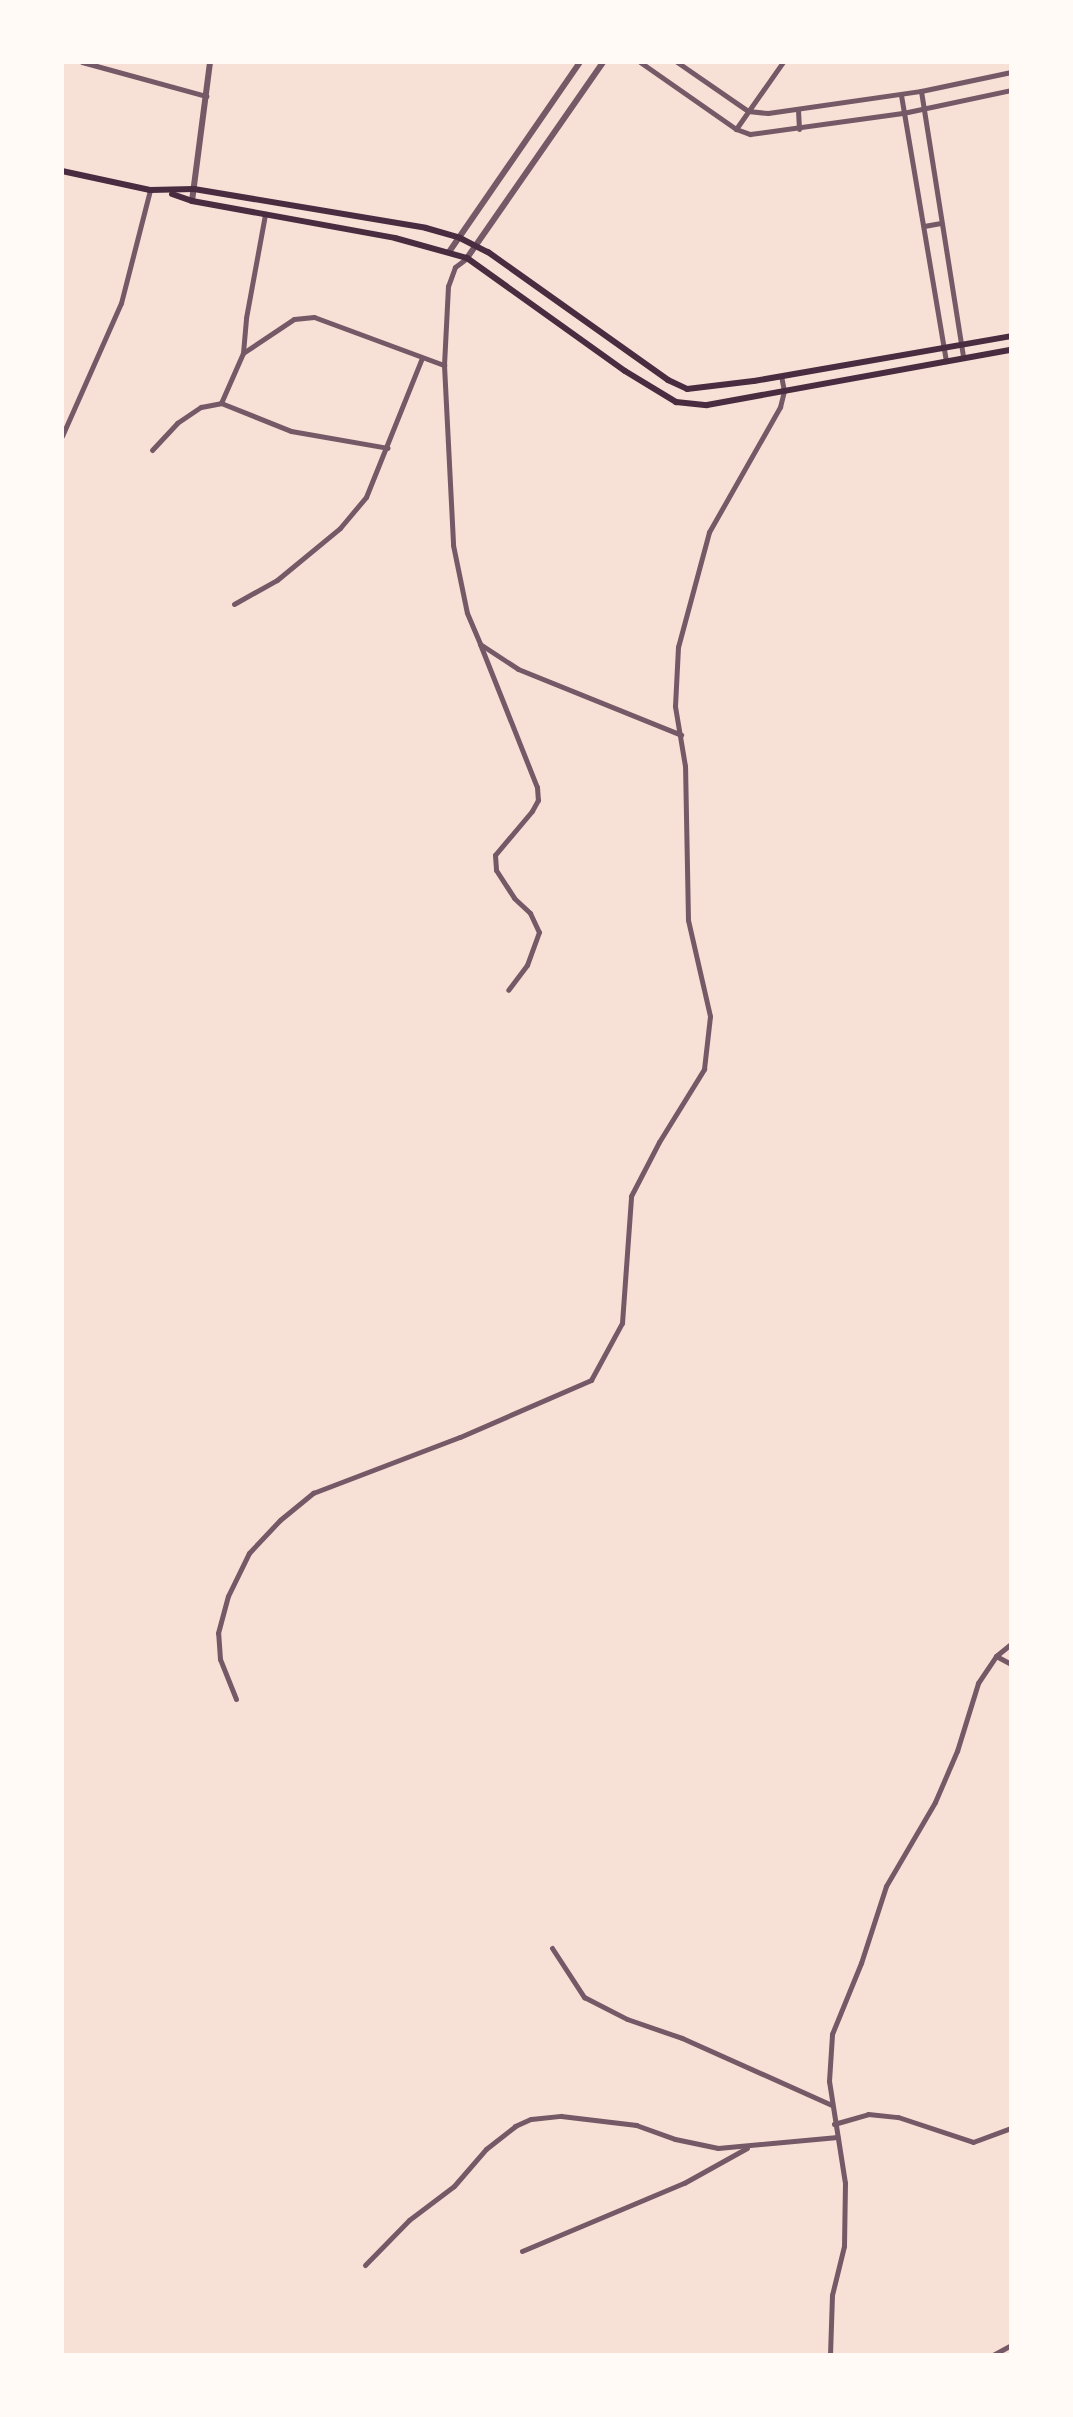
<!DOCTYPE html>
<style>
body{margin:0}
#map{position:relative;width:1073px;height:2417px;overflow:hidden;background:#f7e1d7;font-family:"Golos Text",sans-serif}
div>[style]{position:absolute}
.minor>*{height:5px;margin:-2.5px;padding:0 2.5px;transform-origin:2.5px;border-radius:2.5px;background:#755966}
.tertiary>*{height:6px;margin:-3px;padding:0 3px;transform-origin:3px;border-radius:3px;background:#755966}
.secondary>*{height:6px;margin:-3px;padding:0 3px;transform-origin:3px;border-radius:3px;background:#4a2c40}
span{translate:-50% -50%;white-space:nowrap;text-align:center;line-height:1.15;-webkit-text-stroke:6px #fffaf5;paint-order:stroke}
.frame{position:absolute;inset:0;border:64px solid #fffaf5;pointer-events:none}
</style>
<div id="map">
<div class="minor">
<div style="left:82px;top:62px;width:129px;rotate:15.3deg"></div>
<div style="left:640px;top:62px;width:117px;rotate:34.9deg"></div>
<div style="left:736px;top:129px;width:15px;rotate:20deg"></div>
<div style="left:750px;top:134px;width:154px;rotate:-7.8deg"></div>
<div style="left:903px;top:113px;width:110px;rotate:-12deg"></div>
<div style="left:677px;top:62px;width:86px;rotate:34.6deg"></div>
<div style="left:748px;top:111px;width:20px;rotate:6deg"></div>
<div style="left:768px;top:113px;width:155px;rotate:-8.2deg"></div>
<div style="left:921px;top:91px;width:92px;rotate:-11.9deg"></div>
<div style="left:921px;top:91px;width:269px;rotate:81deg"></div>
<div style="left:901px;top:95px;width:270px;rotate:80.4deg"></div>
<div style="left:798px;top:110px;width:19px;rotate:87deg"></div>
<div style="left:736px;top:129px;width:82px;rotate:-55deg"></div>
<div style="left:924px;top:226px;width:17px;rotate:-10deg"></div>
<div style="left:467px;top:258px;width:15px;rotate:143deg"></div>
<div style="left:455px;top:267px;width:20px;rotate:110deg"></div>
<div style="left:448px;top:286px;width:79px;rotate:92.9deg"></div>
<div style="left:444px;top:365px;width:180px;rotate:87.1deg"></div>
<div style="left:453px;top:545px;width:69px;rotate:78.4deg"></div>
<div style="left:467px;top:613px;width:34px;rotate:67deg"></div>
<div style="left:480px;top:644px;width:45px;rotate:33.3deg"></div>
<div style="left:518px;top:669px;width:176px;rotate:22deg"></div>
<div style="left:243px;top:353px;width:61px;rotate:-33.7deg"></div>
<div style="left:294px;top:319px;width:20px;rotate:-6deg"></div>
<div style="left:314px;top:317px;width:139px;rotate:20.3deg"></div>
<div style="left:221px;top:403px;width:55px;rotate:-66.3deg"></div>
<div style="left:243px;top:353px;width:35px;rotate:-85deg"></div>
<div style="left:246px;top:318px;width:106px;rotate:-79.6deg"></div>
<div style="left:62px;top:436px;width:145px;rotate:-66.1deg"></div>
<div style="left:121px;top:303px;width:117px;rotate:-75.6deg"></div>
<div style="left:152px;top:450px;width:37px;rotate:-47deg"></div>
<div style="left:177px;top:423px;width:29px;rotate:-34deg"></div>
<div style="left:201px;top:407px;width:20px;rotate:-11deg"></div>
<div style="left:221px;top:403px;width:75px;rotate:21.8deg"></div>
<div style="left:291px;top:431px;width:98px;rotate:9.9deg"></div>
<div style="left:234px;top:604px;width:49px;rotate:-29.2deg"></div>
<div style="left:277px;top:580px;width:82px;rotate:-39.5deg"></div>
<div style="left:340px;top:528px;width:40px;rotate:-50deg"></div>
<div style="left:366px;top:497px;width:150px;rotate:-68.1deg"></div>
<div style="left:480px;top:644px;width:154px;rotate:68.3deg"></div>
<div style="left:537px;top:787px;width:13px;rotate:86deg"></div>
<div style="left:538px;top:800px;width:13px;rotate:119deg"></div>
<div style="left:532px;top:811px;width:57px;rotate:130.1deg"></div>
<div style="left:495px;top:855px;width:15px;rotate:86deg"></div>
<div style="left:496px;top:870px;width:33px;rotate:57deg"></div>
<div style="left:514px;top:898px;width:22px;rotate:43deg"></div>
<div style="left:530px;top:913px;width:21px;rotate:65deg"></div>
<div style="left:539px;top:932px;width:35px;rotate:110deg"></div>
<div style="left:527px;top:965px;width:31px;rotate:127deg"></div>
<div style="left:996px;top:1656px;width:17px;rotate:28deg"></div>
<div style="left:236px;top:1699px;width:43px;rotate:-111.8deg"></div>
<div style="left:220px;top:1659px;width:26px;rotate:-94deg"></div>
<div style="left:218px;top:1633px;width:38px;rotate:-75deg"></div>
<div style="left:228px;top:1596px;width:48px;rotate:-64deg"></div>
<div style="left:249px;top:1553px;width:45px;rotate:-46.8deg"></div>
<div style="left:280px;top:1520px;width:43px;rotate:-39.3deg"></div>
<div style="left:313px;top:1493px;width:157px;rotate:-20.9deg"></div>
<div style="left:460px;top:1437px;width:143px;rotate:-23.5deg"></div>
<div style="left:591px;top:1380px;width:65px;rotate:-61.5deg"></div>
<div style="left:622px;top:1323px;width:127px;rotate:-85.9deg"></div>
<div style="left:631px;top:1196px;width:61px;rotate:-62.6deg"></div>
<div style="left:659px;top:1142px;width:86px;rotate:-58.3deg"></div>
<div style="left:704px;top:1069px;width:53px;rotate:-83.5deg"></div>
<div style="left:710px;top:1016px;width:98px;rotate:-102.9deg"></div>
<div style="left:688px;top:920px;width:154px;rotate:-91.1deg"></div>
<div style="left:685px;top:766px;width:61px;rotate:-99.5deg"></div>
<div style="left:675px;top:706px;width:59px;rotate:-87.1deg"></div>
<div style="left:678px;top:647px;width:119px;rotate:-74.9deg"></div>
<div style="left:709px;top:532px;width:144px;rotate:-60.4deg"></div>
<div style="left:780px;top:407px;width:16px;rotate:-76deg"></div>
<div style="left:784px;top:391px;width:15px;rotate:-101deg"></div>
<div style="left:552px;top:1948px;width:59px;rotate:56.9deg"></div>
<div style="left:584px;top:1997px;width:48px;rotate:27.1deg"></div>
<div style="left:627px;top:2019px;width:58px;rotate:19.1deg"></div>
<div style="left:682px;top:2038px;width:164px;rotate:24.1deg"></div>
<div style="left:834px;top:2124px;width:35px;rotate:-16deg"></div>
<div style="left:868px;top:2114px;width:30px;rotate:6deg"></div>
<div style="left:898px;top:2117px;width:79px;rotate:18.4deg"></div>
<div style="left:973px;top:2142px;width:40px;rotate:-20.2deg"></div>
<div style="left:522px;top:2251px;width:176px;rotate:-22.8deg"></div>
<div style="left:684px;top:2183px;width:72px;rotate:-29.1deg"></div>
<div style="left:365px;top:2265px;width:63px;rotate:-45.6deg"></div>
<div style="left:409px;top:2220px;width:56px;rotate:-37.1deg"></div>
<div style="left:454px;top:2186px;width:49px;rotate:-49.1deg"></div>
<div style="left:486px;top:2149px;width:37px;rotate:-38deg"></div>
<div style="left:515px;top:2126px;width:17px;rotate:-24deg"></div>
<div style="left:531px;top:2119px;width:30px;rotate:-6deg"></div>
<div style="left:561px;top:2116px;width:76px;rotate:6.8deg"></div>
<div style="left:636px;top:2125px;width:41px;rotate:19.7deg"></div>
<div style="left:675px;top:2139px;width:44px;rotate:11.8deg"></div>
<div style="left:718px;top:2148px;width:120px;rotate:-5.3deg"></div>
<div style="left:830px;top:2355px;width:60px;rotate:-88.1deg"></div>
<div style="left:832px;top:2295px;width:50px;rotate:-76.2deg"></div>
<div style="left:844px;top:2246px;width:63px;rotate:-89.1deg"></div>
<div style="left:845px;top:2183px;width:103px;rotate:-98.9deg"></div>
<div style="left:829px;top:2081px;width:47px;rotate:-86.3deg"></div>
<div style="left:832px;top:2034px;width:77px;rotate:-67.8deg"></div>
<div style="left:861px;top:1963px;width:81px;rotate:-72deg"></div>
<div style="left:886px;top:1886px;width:97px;rotate:-59.7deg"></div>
<div style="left:935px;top:1802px;width:56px;rotate:-66.7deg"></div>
<div style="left:957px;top:1751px;width:71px;rotate:-72.8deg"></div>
<div style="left:978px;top:1683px;width:32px;rotate:-56deg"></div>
<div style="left:996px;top:1656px;width:19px;rotate:-39deg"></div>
<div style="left:993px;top:2355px;width:21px;rotate:-29deg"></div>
</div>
<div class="tertiary">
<div style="left:192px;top:201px;width:140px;rotate:-82.6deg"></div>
<div style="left:449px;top:252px;width:231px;rotate:-55.4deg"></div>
<div style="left:467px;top:258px;width:239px;rotate:-55.2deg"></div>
</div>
<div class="secondary">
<div style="left:62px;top:171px;width:90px;rotate:12.2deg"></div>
<div style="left:150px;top:190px;width:44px;rotate:-1.3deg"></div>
<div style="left:194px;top:189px;width:235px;rotate:9.5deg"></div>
<div style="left:426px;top:228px;width:35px;rotate:16deg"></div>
<div style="left:460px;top:238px;width:31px;rotate:27deg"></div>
<div style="left:488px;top:252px;width:221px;rotate:35.4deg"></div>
<div style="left:668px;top:380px;width:21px;rotate:25deg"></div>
<div style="left:687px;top:389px;width:67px;rotate:-6.8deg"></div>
<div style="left:754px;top:381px;width:261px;rotate:-9.9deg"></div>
<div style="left:172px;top:194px;width:21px;rotate:19deg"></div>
<div style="left:192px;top:201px;width:206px;rotate:10.3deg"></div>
<div style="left:395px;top:238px;width:75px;rotate:15.5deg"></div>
<div style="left:467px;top:258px;width:194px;rotate:35.6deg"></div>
<div style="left:625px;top:371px;width:60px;rotate:31.3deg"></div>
<div style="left:676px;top:402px;width:31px;rotate:6deg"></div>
<div style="left:707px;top:405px;width:309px;rotate:-10.3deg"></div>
</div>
<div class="frame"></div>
</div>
